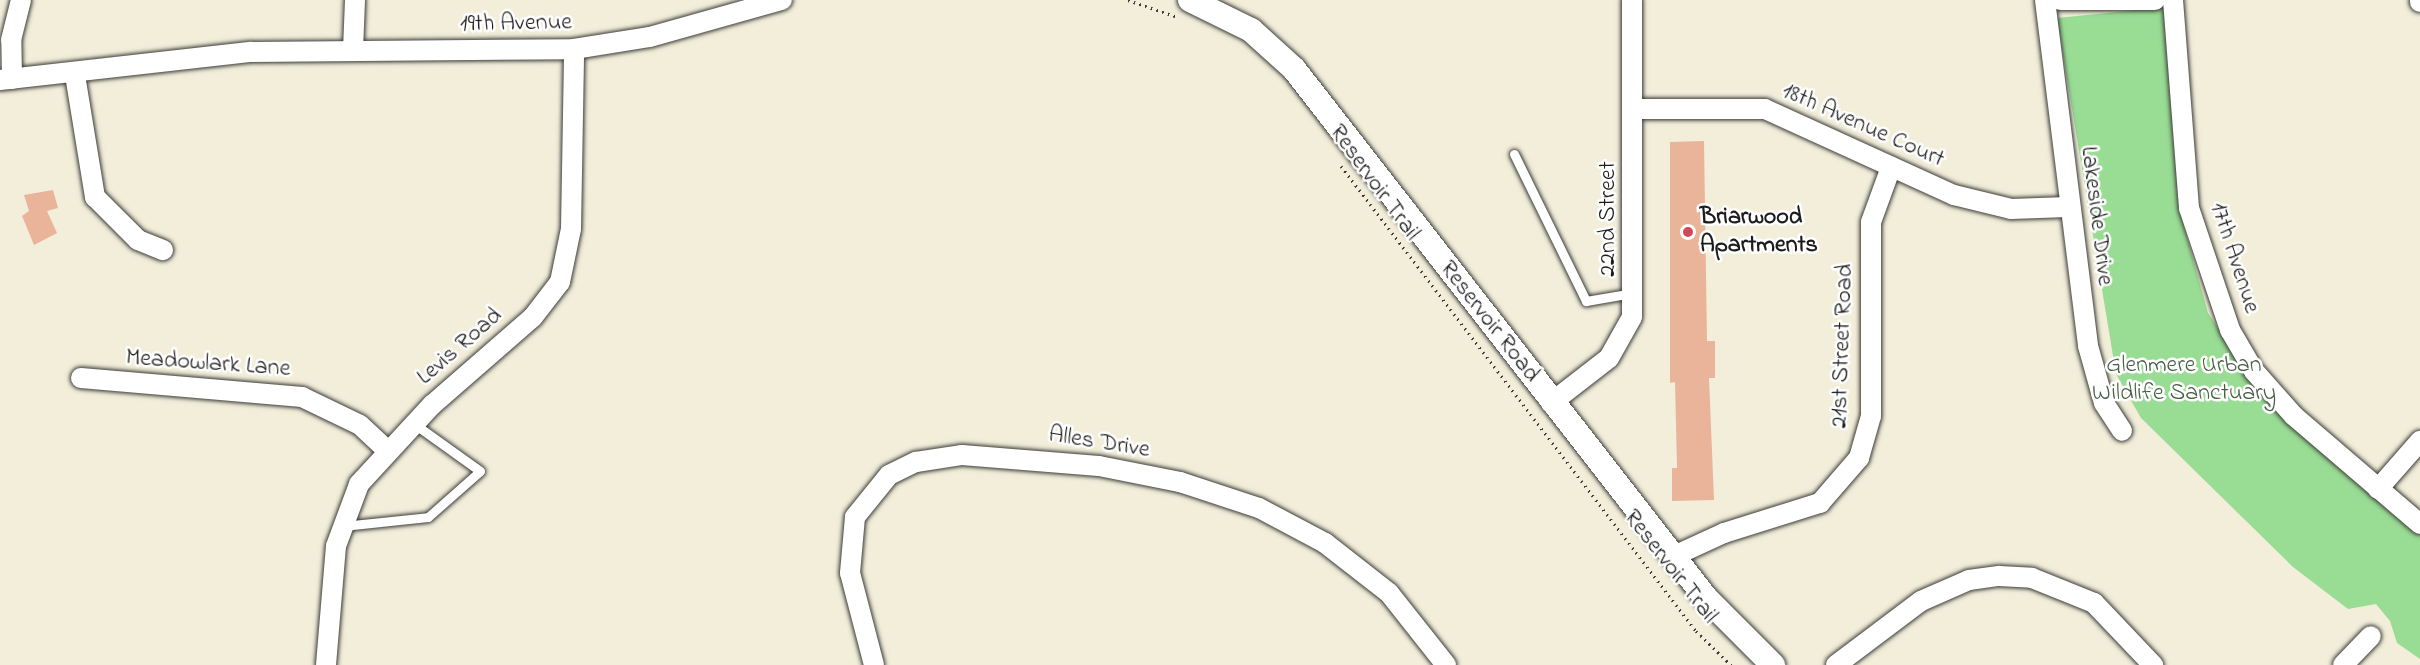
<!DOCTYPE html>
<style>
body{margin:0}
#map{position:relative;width:2420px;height:665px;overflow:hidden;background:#f2eeda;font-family:"Indie Flower",sans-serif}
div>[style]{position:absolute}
.green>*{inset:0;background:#99dc94}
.building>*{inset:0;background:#e9b499}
.path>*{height:3px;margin-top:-1.5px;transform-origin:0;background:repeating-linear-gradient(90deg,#3c3c38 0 1.5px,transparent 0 6px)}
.roads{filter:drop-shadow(0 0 2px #3c3c38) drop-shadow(0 0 2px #3c3c38)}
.service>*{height:9px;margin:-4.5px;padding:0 4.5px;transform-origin:4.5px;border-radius:4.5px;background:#fff}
.minor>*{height:20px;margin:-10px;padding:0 10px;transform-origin:10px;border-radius:10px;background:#fff}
.tertiary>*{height:24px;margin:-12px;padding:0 12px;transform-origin:12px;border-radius:12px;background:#fff}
.dots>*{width:16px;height:16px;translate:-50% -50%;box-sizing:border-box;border:3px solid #fff;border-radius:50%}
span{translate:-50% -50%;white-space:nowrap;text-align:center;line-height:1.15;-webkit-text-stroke:5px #fff;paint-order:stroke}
.street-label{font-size:24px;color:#1c1c1c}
.poi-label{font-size:24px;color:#1c1c1c;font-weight:700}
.left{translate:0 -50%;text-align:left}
.park-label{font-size:24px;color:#485f46}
</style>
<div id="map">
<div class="green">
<div style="clip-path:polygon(2167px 7px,2181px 216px,2208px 313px,2250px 377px,2420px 531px,2420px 659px,2397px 643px,2390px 621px,2376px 604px,2348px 609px,2293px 567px,2141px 418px,2116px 374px,2057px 18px)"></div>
</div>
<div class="building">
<div style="clip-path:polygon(1704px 141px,1707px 341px,1715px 341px,1715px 378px,1709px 378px,1714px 500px,1672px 501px,1672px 468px,1677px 468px,1675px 382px,1670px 383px,1670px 142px)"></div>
<div style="clip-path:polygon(53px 190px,58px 208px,47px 211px,57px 233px,34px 245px,22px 216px,29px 211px,24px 195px)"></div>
</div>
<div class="path">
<div style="left:1128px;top:0;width:53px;rotate:18.8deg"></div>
<div style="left:1341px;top:166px;width:585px;rotate:52.64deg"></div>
<div style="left:1696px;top:631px;width:49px;rotate:44.2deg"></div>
</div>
<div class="roads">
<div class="service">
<div style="left:1514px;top:154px;width:164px;rotate:63.9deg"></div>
<div style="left:1586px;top:301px;width:48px;rotate:-9.7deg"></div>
<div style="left:343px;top:526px;width:85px;rotate:-6deg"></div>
<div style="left:428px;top:517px;width:69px;rotate:-41.5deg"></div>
<div style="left:480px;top:471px;width:82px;rotate:-144.4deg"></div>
</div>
<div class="minor">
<div style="left:2045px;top:0;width:349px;rotate:82.9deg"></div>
<div style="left:2088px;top:346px;width:59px;rotate:74.3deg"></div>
<div style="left:2104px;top:403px;width:33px;rotate:57deg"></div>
<div style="left:2060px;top:0;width:95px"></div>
<div style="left:2173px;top:0;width:209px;rotate:85.6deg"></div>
<div style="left:2189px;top:208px;width:129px;rotate:71.4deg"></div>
<div style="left:2230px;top:330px;width:48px;rotate:59.7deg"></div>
<div style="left:2254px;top:371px;width:60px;rotate:48.4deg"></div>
<div style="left:2294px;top:416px;width:166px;rotate:40.6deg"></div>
<div style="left:2420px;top:0;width:2px;rotate:90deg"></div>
<div style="left:353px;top:50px;width:50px;rotate:-87.7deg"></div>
<div style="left:75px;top:75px;width:124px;rotate:80.7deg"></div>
<div style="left:95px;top:197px;width:61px;rotate:45deg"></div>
<div style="left:138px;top:240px;width:27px;rotate:22deg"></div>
<div style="left:12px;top:79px;width:39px;rotate:-91deg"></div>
<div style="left:11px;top:40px;width:41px;rotate:-76deg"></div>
<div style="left:0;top:80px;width:253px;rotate:-6.4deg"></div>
<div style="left:251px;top:52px;width:323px;rotate:-0.5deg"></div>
<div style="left:574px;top:49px;width:77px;rotate:-9deg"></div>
<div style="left:650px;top:37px;width:137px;rotate:-15.7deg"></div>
<div style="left:1634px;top:109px;width:131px"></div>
<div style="left:1765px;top:109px;width:208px;rotate:24.5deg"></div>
<div style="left:1954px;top:195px;width:59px;rotate:13.8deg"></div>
<div style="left:2011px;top:209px;width:57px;rotate:-2deg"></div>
<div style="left:81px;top:378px;width:222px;rotate:4.9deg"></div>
<div style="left:302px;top:397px;width:64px;rotate:25.8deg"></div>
<div style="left:360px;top:425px;width:38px;rotate:43deg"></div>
<div style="left:1551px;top:403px;width:73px;rotate:-37.8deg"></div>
<div style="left:1609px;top:358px;width:47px;rotate:-60.7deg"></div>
<div style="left:1632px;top:317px;width:317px;rotate:-90deg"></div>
<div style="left:2378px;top:489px;width:64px;rotate:-48.8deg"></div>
<div style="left:1674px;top:556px;width:55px;rotate:-24.7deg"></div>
<div style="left:1724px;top:533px;width:101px;rotate:-17.4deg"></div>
<div style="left:1820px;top:503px;width:60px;rotate:-49.1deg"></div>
<div style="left:1859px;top:458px;width:44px;rotate:-74.1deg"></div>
<div style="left:1871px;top:416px;width:194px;rotate:-90deg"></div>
<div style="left:1871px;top:222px;width:59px;rotate:-70deg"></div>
<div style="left:326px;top:665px;width:119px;rotate:-85.2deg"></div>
<div style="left:336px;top:546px;width:66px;rotate:-69.6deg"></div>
<div style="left:359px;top:484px;width:108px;rotate:-47.3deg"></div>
<div style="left:432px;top:405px;width:134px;rotate:-41.1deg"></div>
<div style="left:533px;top:317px;width:44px;rotate:-52.4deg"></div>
<div style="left:560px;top:282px;width:54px;rotate:-78.3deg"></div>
<div style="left:571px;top:229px;width:180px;rotate:-89deg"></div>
<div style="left:874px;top:665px;width:95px;rotate:-104.6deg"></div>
<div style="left:850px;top:573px;width:56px;rotate:-84.9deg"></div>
<div style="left:855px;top:517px;width:54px;rotate:-51deg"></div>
<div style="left:889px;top:475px;width:30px;rotate:-26deg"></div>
<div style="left:916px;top:462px;width:47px;rotate:-8.7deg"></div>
<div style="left:962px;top:455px;width:137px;rotate:4.6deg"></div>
<div style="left:1099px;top:466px;width:83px;rotate:11.2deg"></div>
<div style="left:1180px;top:482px;width:83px;rotate:18.2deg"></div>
<div style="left:1259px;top:508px;width:75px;rotate:27.9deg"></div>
<div style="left:1325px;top:543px;width:81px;rotate:38deg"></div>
<div style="left:1389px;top:593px;width:92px;rotate:51.6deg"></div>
<div style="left:1836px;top:665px;width:106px;rotate:-37deg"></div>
<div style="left:1921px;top:601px;width:52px;rotate:-23.6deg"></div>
<div style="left:1969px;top:580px;width:30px;rotate:-8deg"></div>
<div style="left:1999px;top:576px;width:33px;rotate:3deg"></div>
<div style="left:2032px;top:578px;width:67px;rotate:22deg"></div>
<div style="left:2094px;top:603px;width:86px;rotate:46.4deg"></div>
<div style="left:2343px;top:665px;width:40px;rotate:-46deg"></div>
</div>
<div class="tertiary">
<div style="left:1190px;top:0;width:68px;rotate:26.2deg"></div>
<div style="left:1251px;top:30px;width:58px;rotate:42.2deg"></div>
<div style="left:1294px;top:69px;width:671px;rotate:52.09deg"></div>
<div style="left:1706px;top:598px;width:95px;rotate:45deg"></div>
</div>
</div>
<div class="dots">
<div style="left:1688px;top:232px;background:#d1495b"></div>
</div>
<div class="street-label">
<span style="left:516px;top:24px;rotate:-1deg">19th Avenue</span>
<span style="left:1863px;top:126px;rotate:24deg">18th Avenue Court</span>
<span style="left:1374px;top:183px;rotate:54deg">Reservoir Trail</span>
<span style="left:2096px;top:216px;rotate:83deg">Lakeside Drive</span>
<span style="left:1609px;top:219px;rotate:-90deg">22nd Street</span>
<span style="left:2234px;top:258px;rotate:72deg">17th Avenue</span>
<span style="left:1489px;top:322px;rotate:52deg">Reservoir Road</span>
<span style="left:1843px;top:346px;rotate:-88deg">21st Street Road</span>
<span style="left:460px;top:347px;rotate:-41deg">Levis Road</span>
<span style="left:208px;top:364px;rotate:4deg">Meadowlark Lane</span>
<span style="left:1099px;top:443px;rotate:9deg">Alles Drive</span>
<span style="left:1670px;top:567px;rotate:52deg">Reservoir Trail</span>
</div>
<div class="poi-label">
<span class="left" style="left:1700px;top:232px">Briarwood<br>Apartments</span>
</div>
<div class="park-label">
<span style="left:2184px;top:380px">Glenmere Urban<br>Wildlife Sanctuary</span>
</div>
</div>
